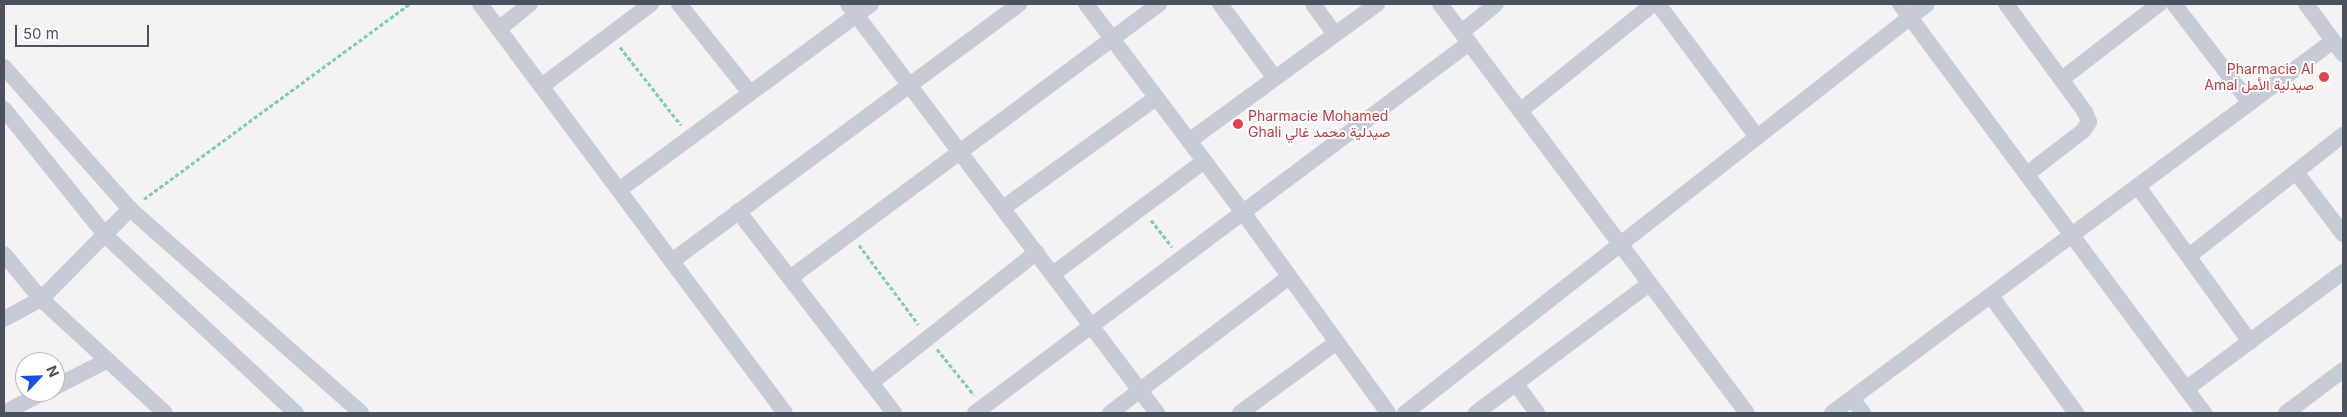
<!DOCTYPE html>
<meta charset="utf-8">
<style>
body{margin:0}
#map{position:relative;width:2347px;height:417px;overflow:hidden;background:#f4f2f2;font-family:Inter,Vazirmatn,sans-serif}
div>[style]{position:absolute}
.path>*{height:3px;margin-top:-1.5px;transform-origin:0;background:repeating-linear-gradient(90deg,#7bcdb5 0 4px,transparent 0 6.5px)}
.minor>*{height:16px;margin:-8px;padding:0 8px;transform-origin:8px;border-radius:8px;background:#c6cbd6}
.dots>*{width:14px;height:14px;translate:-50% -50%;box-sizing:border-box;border:2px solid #fff;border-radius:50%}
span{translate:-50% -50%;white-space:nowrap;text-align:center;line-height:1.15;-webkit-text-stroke:4px #fff;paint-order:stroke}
.health-label{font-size:14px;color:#be3a42}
.right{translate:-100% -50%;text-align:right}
.left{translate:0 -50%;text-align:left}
.frame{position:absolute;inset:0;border:5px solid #4a515f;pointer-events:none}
.north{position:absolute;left:15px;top:352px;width:50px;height:50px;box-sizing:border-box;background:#fff;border:1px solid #b7b9bf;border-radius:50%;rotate:66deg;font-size:14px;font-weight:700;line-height:20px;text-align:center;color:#4a515f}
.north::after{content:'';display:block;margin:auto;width:18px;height:22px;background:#1f4de1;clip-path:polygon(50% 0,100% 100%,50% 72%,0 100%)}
.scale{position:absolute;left:15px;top:25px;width:134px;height:22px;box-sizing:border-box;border:2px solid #4a515f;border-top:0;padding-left:6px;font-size:15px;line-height:18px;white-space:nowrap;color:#4a515f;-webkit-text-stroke:4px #fff;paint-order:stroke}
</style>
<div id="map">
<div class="path">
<div style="left:620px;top:47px;width:99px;rotate:52deg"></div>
<div style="left:144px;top:199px;width:329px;rotate:-36.3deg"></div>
<div style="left:1151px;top:220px;width:34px;rotate:52deg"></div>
<div style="left:859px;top:245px;width:99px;rotate:53.2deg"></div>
<div style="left:937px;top:349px;width:59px;rotate:51.2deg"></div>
</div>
<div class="minor">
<div style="left:480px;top:4px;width:510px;rotate:53.29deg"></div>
<div style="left:679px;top:4px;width:114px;rotate:51.4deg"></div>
<div style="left:848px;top:4px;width:513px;rotate:52.93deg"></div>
<div style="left:1086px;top:4px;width:259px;rotate:53deg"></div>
<div style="left:1242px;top:211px;width:249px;rotate:54.1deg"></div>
<div style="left:1220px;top:4px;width:92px;rotate:53.4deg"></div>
<div style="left:1313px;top:4px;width:37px;rotate:54deg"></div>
<div style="left:1440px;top:4px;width:511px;rotate:53.11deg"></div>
<div style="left:1658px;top:4px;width:166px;rotate:53.3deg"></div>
<div style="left:1900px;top:4px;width:510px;rotate:53.38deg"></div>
<div style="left:2006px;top:4px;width:134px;rotate:53.8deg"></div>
<div style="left:2085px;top:112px;width:11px;rotate:68deg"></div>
<div style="left:2089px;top:122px;width:11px;rotate:124deg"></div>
<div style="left:2083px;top:131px;width:71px;rotate:142.5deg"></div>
<div style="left:2174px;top:4px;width:125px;rotate:52.5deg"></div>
<div style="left:2306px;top:4px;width:62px;rotate:53.5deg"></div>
<div style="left:499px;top:29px;width:40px;rotate:-39deg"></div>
<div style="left:1462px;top:32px;width:44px;rotate:-39.5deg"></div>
<div style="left:4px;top:67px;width:190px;rotate:48.4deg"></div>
<div style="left:130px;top:209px;width:308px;rotate:41.4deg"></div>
<div style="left:2062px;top:79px;width:123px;rotate:-37.7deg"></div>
<div style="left:543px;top:85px;width:135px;rotate:-36.9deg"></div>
<div style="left:4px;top:109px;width:163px;rotate:51.2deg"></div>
<div style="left:106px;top:236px;width:260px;rotate:43deg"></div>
<div style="left:1520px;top:111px;width:171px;rotate:-38.8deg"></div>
<div style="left:1189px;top:141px;width:233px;rotate:-36.1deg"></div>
<div style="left:2296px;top:172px;width:78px;rotate:52.8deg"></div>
<div style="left:2139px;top:188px;width:190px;rotate:54.2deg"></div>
<div style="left:619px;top:190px;width:313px;rotate:-36.4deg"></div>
<div style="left:1003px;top:208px;width:188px;rotate:-35.7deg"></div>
<div style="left:738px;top:211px;width:255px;rotate:52.3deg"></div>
<div style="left:4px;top:254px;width:58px;rotate:50.6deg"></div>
<div style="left:41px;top:299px;width:168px;rotate:42.6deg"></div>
<div style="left:2189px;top:256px;width:196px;rotate:-38.2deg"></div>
<div style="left:672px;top:261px;width:432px;rotate:-36.5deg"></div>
<div style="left:1053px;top:274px;width:189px;rotate:-36.8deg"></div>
<div style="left:790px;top:278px;width:460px;rotate:-36.6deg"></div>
<div style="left:1991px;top:296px;width:145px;rotate:54deg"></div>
<div style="left:4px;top:319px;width:42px;rotate:-28.4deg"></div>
<div style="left:41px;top:299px;width:127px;rotate:-45.3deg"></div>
<div style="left:871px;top:383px;width:211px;rotate:-38.3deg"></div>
<div style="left:1516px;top:384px;width:36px;rotate:54deg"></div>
<div style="left:55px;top:387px;width:57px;rotate:-27deg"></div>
<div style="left:2186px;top:389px;width:196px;rotate:-36.7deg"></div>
<div style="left:1852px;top:399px;width:18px;rotate:52deg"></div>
<div style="left:4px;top:413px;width:45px;rotate:-27.7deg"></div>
<div style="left:975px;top:413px;width:617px;rotate:-36.83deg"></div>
<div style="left:1110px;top:413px;width:225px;rotate:-37.2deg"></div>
<div style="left:1240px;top:413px;width:120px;rotate:-36.2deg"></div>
<div style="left:1405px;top:413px;width:663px;rotate:-38.08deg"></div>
<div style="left:1476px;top:413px;width:216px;rotate:-36.7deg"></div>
<div style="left:1832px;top:413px;width:624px;rotate:-36.59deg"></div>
<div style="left:2286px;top:413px;width:71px;rotate:-37deg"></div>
</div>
<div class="dots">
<div style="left:2324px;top:77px;background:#e0444e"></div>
<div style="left:1238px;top:124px;background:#e0444e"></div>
</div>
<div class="health-label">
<span class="right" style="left:2314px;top:77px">Pharmacie Al<br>Amal صيدلية الأمل</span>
<span class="left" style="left:1248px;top:124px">Pharmacie Mohamed<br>Ghali صيدلية محمد غالي</span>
</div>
<div class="frame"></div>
<div class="north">N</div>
<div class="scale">50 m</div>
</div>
